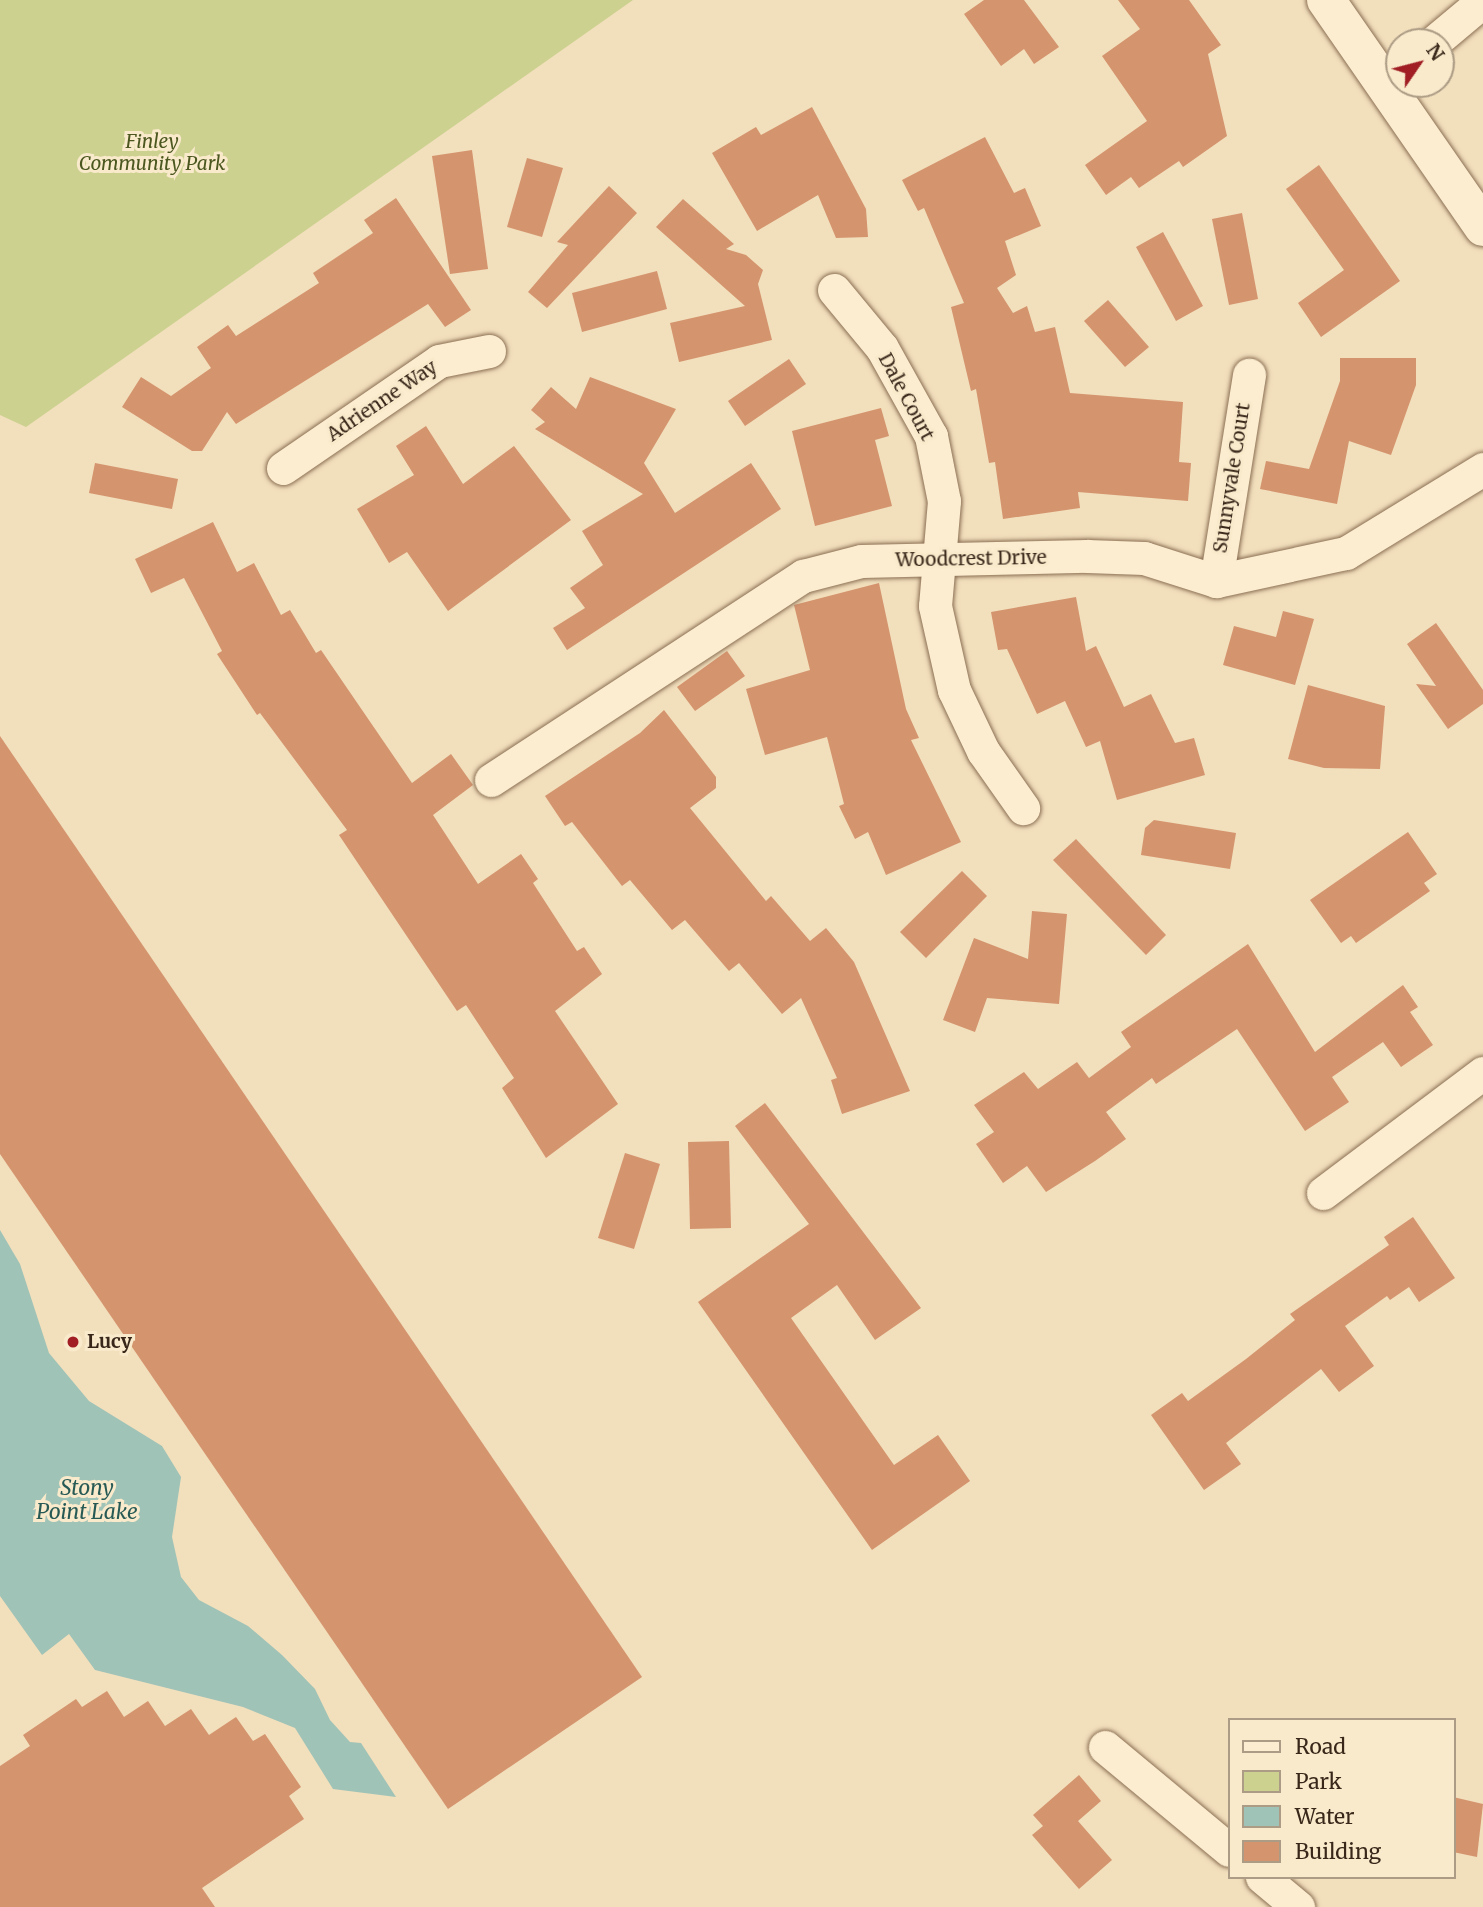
<!DOCTYPE html>
<style>
body{margin:0}
#map{position:relative;width:1483px;height:1907px;overflow:hidden;background:#f2dfbc;font-family:Merriweather,serif}
div>[style]{position:absolute}
.green>*{inset:0;background:#ccd18f}
.water>*{inset:0;background:#a0c3b7}
.building>*{inset:0;background:#d4946e}
.roads{filter:drop-shadow(0 0 2px #8b6f54) drop-shadow(0 0 2px #8b6f54)}
.street>*{height:33px;margin:-16.5px;padding:0 16.5px;transform-origin:16.5px;border-radius:16.5px;background:#fcedd0}
.secondary>*{height:38px;margin:-19px;padding:0 19px;transform-origin:19px;border-radius:19px;background:#fcedd0}
.dots>*{width:19px;height:19px;translate:-50% -50%;box-sizing:border-box;border:4px solid #f9eacc;border-radius:50%}
span{translate:-50% -50%;white-space:nowrap;text-align:center;line-height:1.15;-webkit-text-stroke:6px #f9eacc;paint-order:stroke}
.park-label{font-size:19px;color:#4b571f;font-style:italic}
.street-label{font-size:19px;color:#39281a}
.poi-label{font-size:19px;color:#39281a;font-weight:700}
.left{translate:0 -50%;text-align:left}
.water-label{font-size:21px;color:#285a55;font-style:italic}
.legend{position:absolute;left:1228px;top:1718px;width:228px;height:161px;box-sizing:border-box;background:#f9eacc;border:2px solid #ac9c85;margin:0;padding:9px 12px;list-style:none;font-size:21px;color:#39281a}
.legend li{display:flex;align-items:center;gap:14px;height:35px}
.legend b{width:35px;border:2px solid #ac9c85}
.north{position:absolute;left:1385px;top:28px;width:70px;height:70px;box-sizing:border-box;background:#f9eacc;border:2px solid #ac9c85;border-radius:50%;rotate:55deg;font-size:19px;font-weight:700;line-height:28px;text-align:center;color:#39281a}
.north::after{content:'';display:block;margin:auto;width:24px;height:32px;background:#a01e24;clip-path:polygon(50% 0,100% 100%,50% 72%,0 100%)}
</style>
<div id="map">
<div class="green">
<div style="clip-path:polygon(0 0,633px 0,26px 427px,0 415px)"></div>
</div>
<div class="water">
<div style="clip-path:polygon(0 1230px,20px 1264px,49px 1353px,89px 1401px,162px 1446px,181px 1477px,172px 1537px,181px 1577px,199px 1600px,248px 1626px,282px 1655px,315px 1689px,330px 1720px,350px 1742px,361px 1743px,396px 1797px,333px 1789px,295px 1728px,243px 1707px,95px 1670px,69px 1634px,42px 1655px,0 1596px)"></div>
</div>
<div class="building">
<div style="clip-path:polygon(984px 0,1024px 0,1059px 47px,1034px 64px,1024px 49px,1001px 66px,964px 14px)"></div>
<div style="clip-path:polygon(1118px 0,1189px 0,1221px 45px,1208px 54px,1227px 136px,1183px 167px,1179px 161px,1139px 188px,1131px 177px,1106px 195px,1085px 165px,1147px 121px,1102px 56px,1140px 29px)"></div>
<div style="clip-path:polygon(812px 107px,866px 209px,868px 237px,836px 238px,818px 195px,757px 231px,712px 153px,756px 127px,761px 135px)"></div>
<div style="clip-path:polygon(985px 137px,1014px 193px,1025px 188px,1041px 226px,1005px 241px,1016px 275px,997px 288px,1013px 313px,1027px 306px,1035px 332px,1055px 327px,1070px 393px,1183px 402px,1179px 462px,1191px 463px,1188px 501px,1078px 492px,1080px 508px,1003px 519px,995px 462px,989px 463px,976px 389px,971px 391px,951px 307px,964px 303px,924px 208px,918px 211px,902px 180px)"></div>
<div style="clip-path:polygon(472px 150px,488px 269px,450px 274px,432px 156px)"></div>
<div style="clip-path:polygon(527px 158px,563px 168px,542px 237px,507px 227px)"></div>
<div style="clip-path:polygon(1319px 165px,1400px 281px,1321px 337px,1298px 303px,1344px 270px,1286px 189px)"></div>
<div style="clip-path:polygon(609px 186px,637px 213px,547px 308px,528px 292px,568px 245px,557px 242px)"></div>
<div style="clip-path:polygon(396px 198px,471px 310px,445px 327px,428px 304px,236px 424px,227px 412px,202px 451px,192px 451px,122px 407px,141px 377px,171px 396px,211px 368px,197px 347px,228px 325px,236px 336px,319px 283px,313px 273px,373px 233px,364px 220px)"></div>
<div style="clip-path:polygon(683px 199px,734px 244px,726px 249px,746px 255px,763px 270px,758px 284px,772px 340px,679px 362px,670px 323px,745px 306px,656px 227px)"></div>
<div style="clip-path:polygon(1242px 213px,1258px 299px,1229px 305px,1212px 219px)"></div>
<div style="clip-path:polygon(1163px 232px,1203px 306px,1176px 321px,1136px 247px)"></div>
<div style="clip-path:polygon(657px 271px,667px 309px,582px 332px,572px 293px)"></div>
<div style="clip-path:polygon(1108px 300px,1149px 347px,1125px 367px,1084px 321px)"></div>
<div style="clip-path:polygon(1340px 358px,1416px 358px,1416px 385px,1391px 455px,1349px 441px,1337px 504px,1260px 489px,1266px 461px,1309px 469px,1340px 381px)"></div>
<div style="clip-path:polygon(789px 359px,806px 384px,745px 426px,728px 401px)"></div>
<div style="clip-path:polygon(590px 377px,676px 409px,644px 463px,675px 513px,751px 463px,781px 509px,567px 650px,553px 628px,585px 608px,570px 588px,603px 565px,582px 531px,643px 494px,535px 429px,545px 422px,531px 410px,551px 387px,576px 409px)"></div>
<div style="clip-path:polygon(881px 408px,889px 436px,875px 440px,892px 506px,815px 526px,792px 431px)"></div>
<div style="clip-path:polygon(426px 426px,463px 484px,514px 446px,571px 520px,448px 611px,407px 552px,389px 563px,357px 509px,414px 475px,396px 446px)"></div>
<div style="clip-path:polygon(95px 463px,178px 479px,172px 509px,89px 493px)"></div>
<div style="clip-path:polygon(213px 522px,237px 572px,254px 563px,281px 615px,290px 610px,316px 653px,321px 650px,412px 783px,451px 754px,473px 785px,433px 815px,478px 884px,521px 854px,538px 879px,533px 883px,577px 951px,584px 947px,602px 974px,555px 1011px,618px 1104px,546px 1158px,502px 1088px,514px 1078px,466px 1005px,457px 1011px,339px 835px,347px 830px,260px 713px,257px 715px,217px 654px,222px 651px,184px 578px,151px 593px,135px 559px)"></div>
<div style="clip-path:polygon(879px 583px,906px 709px,919px 738px,911px 740px,961px 842px,886px 875px,868px 832px,855px 839px,839px 806px,844px 804px,827px 737px,765px 755px,746px 689px,810px 670px,794px 605px)"></div>
<div style="clip-path:polygon(1076px 597px,1086px 651px,1096px 646px,1124px 707px,1151px 694px,1175px 743px,1194px 738px,1205px 775px,1117px 800px,1100px 741px,1086px 747px,1065px 701px,1037px 714px,1007px 649px,998px 650px,991px 612px)"></div>
<div style="clip-path:polygon(1283px 611px,1314px 619px,1295px 685px,1223px 665px,1234px 626px,1276px 637px)"></div>
<div style="clip-path:polygon(1436px 623px,1483px 690px,1483px 704px,1448px 729px,1416px 684px,1436px 686px,1407px 644px)"></div>
<div style="clip-path:polygon(727px 651px,745px 676px,695px 711px,677px 687px)"></div>
<div style="clip-path:polygon(1308px 685px,1385px 706px,1380px 769px,1324px 768px,1288px 759px)"></div>
<div style="clip-path:polygon(664px 710px,716px 777px,716px 788px,690px 808px,766px 901px,771px 896px,810px 941px,826px 928px,854px 962px,910px 1091px,842px 1114px,831px 1080px,837px 1078px,801px 998px,782px 1014px,739px 963px,729px 971px,685px 920px,672px 930px,630px 880px,622px 886px,572px 822px,565px 826px,545px 796px,640px 733px)"></div>
<div style="clip-path:polygon(0 736px,642px 1677px,448px 1809px,0 1154px)"></div>
<div style="clip-path:polygon(1154px 820px,1236px 833px,1230px 869px,1141px 855px,1145px 828px)"></div>
<div style="clip-path:polygon(1408px 832px,1437px 874px,1424px 883px,1430px 891px,1356px 943px,1351px 936px,1341px 943px,1310px 900px)"></div>
<div style="clip-path:polygon(1076px 839px,1166px 935px,1146px 955px,1053px 860px)"></div>
<div style="clip-path:polygon(962px 871px,987px 896px,926px 958px,900px 932px)"></div>
<div style="clip-path:polygon(1032px 911px,1067px 914px,1059px 1004px,987px 998px,975px 1032px,943px 1020px,974px 938px,1028px 959px)"></div>
<div style="clip-path:polygon(1248px 944px,1315px 1052px,1403px 985px,1418px 1007px,1410px 1012px,1433px 1045px,1401px 1067px,1383px 1042px,1332px 1077px,1349px 1102px,1305px 1131px,1237px 1029px,1156px 1084px,1152px 1078px,1106px 1112px,1126px 1139px,1095px 1161px,1046px 1192px,1027px 1166px,1003px 1183px,976px 1144px,994px 1132px,974px 1105px,1024px 1072px,1038px 1089px,1077px 1062px,1089px 1078px,1131px 1047px,1121px 1032px)"></div>
<div style="clip-path:polygon(765px 1103px,921px 1308px,875px 1340px,837px 1285px,791px 1318px,894px 1465px,938px 1435px,970px 1481px,872px 1550px,698px 1302px,809px 1224px,735px 1126px)"></div>
<div style="clip-path:polygon(729px 1141px,731px 1228px,690px 1229px,688px 1142px)"></div>
<div style="clip-path:polygon(625px 1153px,660px 1164px,634px 1249px,598px 1238px)"></div>
<div style="clip-path:polygon(1413px 1217px,1455px 1278px,1419px 1302px,1409px 1287px,1390px 1300px,1387px 1296px,1345px 1326px,1374px 1366px,1339px 1392px,1321px 1369px,1226px 1443px,1241px 1464px,1204px 1490px,1151px 1415px,1182px 1393px,1188px 1401px,1246px 1359px,1295px 1320px,1290px 1314px,1389px 1245px,1384px 1237px)"></div>
<div style="clip-path:polygon(107px 1691px,124px 1717px,148px 1701px,165px 1726px,191px 1709px,209px 1735px,236px 1717px,253px 1741px,265px 1734px,301px 1787px,289px 1796px,304px 1819px,202px 1888px,215px 1907px,0 1907px,0 1766px,30px 1746px,23px 1735px,76px 1699px,82px 1707px)"></div>
<div style="clip-path:polygon(1079px 1775px,1101px 1801px,1078px 1821px,1112px 1860px,1079px 1889px,1032px 1835px,1043px 1826px,1033px 1815px)"></div>
<div style="clip-path:polygon(1453px 1797px,1483px 1804px,1477px 1857px,1453px 1852px)"></div>
</div>
<div class="roads">
<div class="street">
<div style="left:1434px;top:42px;width:64px;rotate:-39.9deg"></div>
<div style="left:834px;top:290px;width:75px;rotate:50.4deg"></div>
<div style="left:882px;top:348px;width:101px;rotate:60.9deg"></div>
<div style="left:931px;top:436px;width:66px;rotate:78.7deg"></div>
<div style="left:944px;top:501px;width:105px;rotate:94.9deg"></div>
<div style="left:935px;top:606px;width:86px;rotate:77.3deg"></div>
<div style="left:954px;top:690px;width:68px;rotate:64.6deg"></div>
<div style="left:983px;top:751px;width:70px;rotate:54.9deg"></div>
<div style="left:283px;top:468px;width:189px;rotate:-34.4deg"></div>
<div style="left:439px;top:361px;width:51px;rotate:-11.3deg"></div>
<div style="left:1216px;top:581px;width:209px;rotate:-80.9deg"></div>
<div style="left:491px;top:780px;width:373px;rotate:-33.2deg"></div>
<div style="left:803px;top:576px;width:60px;rotate:-14.5deg"></div>
<div style="left:861px;top:561px;width:226px;rotate:-1.3deg"></div>
<div style="left:1087px;top:556px;width:57px;rotate:2deg"></div>
<div style="left:1144px;top:558px;width:76px;rotate:17.7deg"></div>
<div style="left:1216px;top:581px;width:133px;rotate:-12.2deg"></div>
<div style="left:1346px;top:553px;width:161px;rotate:-31.5deg"></div>
<div style="left:1323px;top:1193px;width:200px;rotate:-36.9deg"></div>
<div style="left:1105px;top:1747px;width:161px;rotate:39.7deg"></div>
<div style="left:1262px;top:1877px;width:47px;rotate:39.8deg"></div>
</div>
<div class="secondary">
<div style="left:1326px;top:0;width:276px;rotate:55.3deg"></div>
</div>
</div>
<div class="dots">
<div style="left:73px;top:1342px;background:#a01e24"></div>
</div>
<div class="park-label">
<span style="left:152px;top:153px">Finley<br>Community Park</span>
</div>
<div class="street-label">
<span style="left:906px;top:397px;rotate:62deg">Dale Court</span>
<span style="left:382px;top:401px;rotate:-34deg">Adrienne Way</span>
<span style="left:1232px;top:478px;rotate:-81deg">Sunnyvale Court</span>
<span style="left:971px;top:559px;rotate:-1deg">Woodcrest Drive</span>
</div>
<div class="poi-label">
<span class="left" style="left:87px;top:1342px">Lucy</span>
</div>
<div class="water-label">
<span style="left:87px;top:1500px">Stony<br>Point Lake</span>
</div>
<ul class="legend">
<li><b style="height:9px;background:#fcedd0"></b>Road</li>
<li><b style="height:19px;background:#ccd18f"></b>Park</li>
<li><b style="height:19px;background:#a0c3b7"></b>Water</li>
<li><b style="height:19px;background:#d4946e"></b>Building</li>
</ul>
<div class="north">N</div>
</div>
